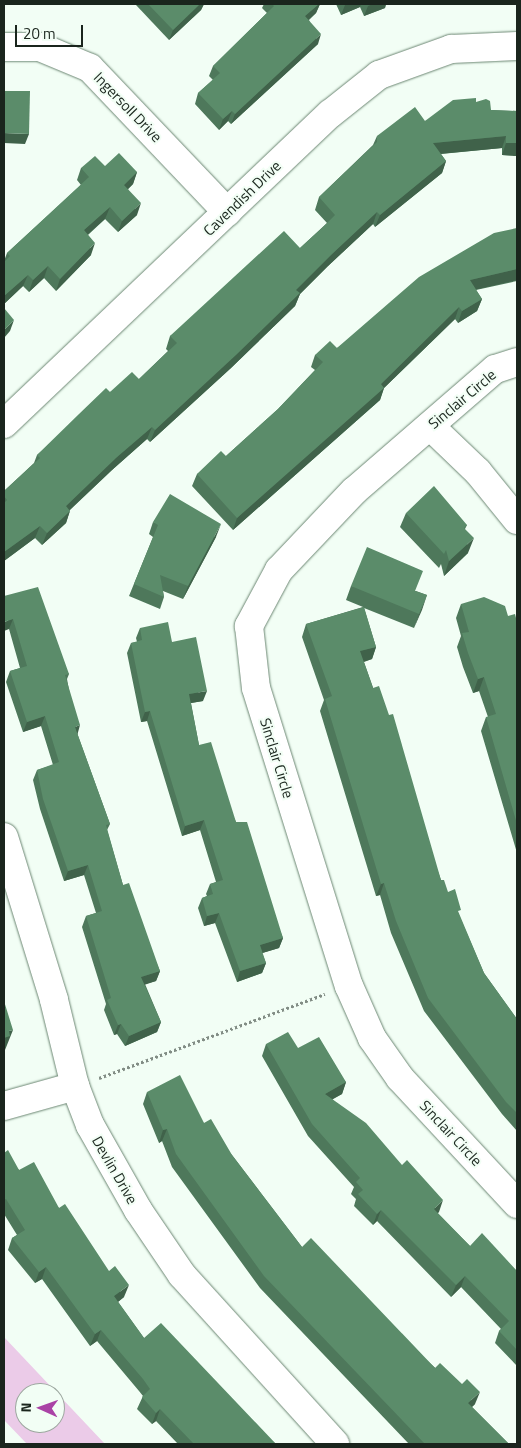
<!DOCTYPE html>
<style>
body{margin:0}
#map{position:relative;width:521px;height:1448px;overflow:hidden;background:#f2fef5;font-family:"Titillium Web",sans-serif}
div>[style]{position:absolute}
.green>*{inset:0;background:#ebcbe8}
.path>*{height:3px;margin-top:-1.5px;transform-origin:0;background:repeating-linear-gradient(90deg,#828d85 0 2.5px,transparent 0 5px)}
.roads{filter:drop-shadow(0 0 1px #6c8773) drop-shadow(0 0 1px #6c8773)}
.minor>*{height:28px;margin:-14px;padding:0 14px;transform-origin:14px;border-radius:14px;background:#fff}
.wall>*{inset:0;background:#4e785b}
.shaded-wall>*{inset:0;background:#40624a}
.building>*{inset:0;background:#5b8c6a}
span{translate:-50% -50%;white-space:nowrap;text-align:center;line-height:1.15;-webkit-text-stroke:4px #f2fef5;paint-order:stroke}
.street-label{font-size:15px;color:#1a251d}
.frame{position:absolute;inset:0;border:5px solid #1a251d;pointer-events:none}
.north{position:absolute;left:15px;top:1383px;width:50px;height:50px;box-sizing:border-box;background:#f2fef5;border:1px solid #9ca79f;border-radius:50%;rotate:272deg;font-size:14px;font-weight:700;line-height:20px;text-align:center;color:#1a251d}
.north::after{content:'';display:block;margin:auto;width:18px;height:22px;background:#aa43a6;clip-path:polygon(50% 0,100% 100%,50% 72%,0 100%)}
.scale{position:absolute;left:15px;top:25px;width:68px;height:22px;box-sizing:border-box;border:2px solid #1a251d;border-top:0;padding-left:6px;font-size:15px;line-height:18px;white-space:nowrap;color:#1a251d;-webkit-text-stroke:4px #f2fef5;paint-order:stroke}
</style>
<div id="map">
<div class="green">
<div style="clip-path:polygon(evenodd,4px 1337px,105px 1444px,27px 1444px,4px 1420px,4px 1337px,25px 1393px,55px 1393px,55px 1423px,25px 1423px,25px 1393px)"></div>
</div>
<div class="path">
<div style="left:99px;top:1078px;width:241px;rotate:-20.4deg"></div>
</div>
<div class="roads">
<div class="minor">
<div style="left:4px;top:47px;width:36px"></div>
<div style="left:40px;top:47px;width:54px;rotate:22.8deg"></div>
<div style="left:90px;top:68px;width:199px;rotate:46.4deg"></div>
<div style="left:517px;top:362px;width:23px;rotate:162deg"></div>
<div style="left:495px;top:369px;width:186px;rotate:139.1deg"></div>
<div style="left:354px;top:491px;width:109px;rotate:133.5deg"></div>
<div style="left:279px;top:570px;width:64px;rotate:118.2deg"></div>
<div style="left:249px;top:626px;width:62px;rotate:83.6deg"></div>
<div style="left:256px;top:688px;width:312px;rotate:72.7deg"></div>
<div style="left:349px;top:986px;width:57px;rotate:66.1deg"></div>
<div style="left:372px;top:1038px;width:49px;rotate:55deg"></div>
<div style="left:400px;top:1078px;width:172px;rotate:47.1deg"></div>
<div style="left:4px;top:424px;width:450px;rotate:-43.6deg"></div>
<div style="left:330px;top:114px;width:63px;rotate:-38.5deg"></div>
<div style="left:379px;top:75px;width:77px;rotate:-19.9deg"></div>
<div style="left:451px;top:49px;width:66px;rotate:-2.6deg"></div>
<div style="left:430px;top:426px;width:66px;rotate:43.8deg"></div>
<div style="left:478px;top:472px;width:62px;rotate:50.9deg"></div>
<div style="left:4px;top:837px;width:170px;rotate:72.9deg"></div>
<div style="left:54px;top:1000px;width:89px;rotate:76.3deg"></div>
<div style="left:75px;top:1086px;width:42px;rotate:69deg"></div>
<div style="left:90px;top:1125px;width:98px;rotate:60.5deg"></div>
<div style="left:138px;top:1210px;width:78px;rotate:55.9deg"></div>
<div style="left:182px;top:1275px;width:228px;rotate:47.8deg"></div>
<div style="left:4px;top:1106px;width:74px;rotate:-15.7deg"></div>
</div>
</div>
<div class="wall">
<div style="clip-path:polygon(136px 4px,204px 4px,201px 10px,169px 40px,136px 5px)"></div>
<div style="clip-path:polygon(264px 4px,320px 4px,316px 13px,309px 20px,318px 44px,231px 124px,228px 121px,219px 130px,195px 104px,198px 93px,213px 80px,209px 76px,213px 66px,267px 13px,262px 8px)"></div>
<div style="clip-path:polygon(336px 4px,386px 4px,385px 8px,364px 16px,360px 7px,341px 15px)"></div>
<div style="clip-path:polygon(476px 102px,491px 110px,517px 111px,517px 156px,502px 155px,502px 148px,441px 154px,446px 161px,442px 173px,375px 227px,373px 224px,328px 266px,300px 294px,295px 306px,231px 368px,150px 442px,147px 439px,112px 470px,70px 510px,66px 523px,42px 545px,35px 538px,4px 561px,4px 491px,34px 463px,37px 455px,110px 392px,139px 379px,168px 351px,166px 349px,170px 336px,300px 248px,327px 223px,315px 210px,319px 197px,373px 145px,377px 136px,425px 121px)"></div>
<div style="clip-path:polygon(105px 166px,137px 172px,133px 184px,128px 189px,137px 215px,118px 232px,105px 219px,88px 235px,91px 255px,56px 291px,44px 278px,29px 292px,23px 286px,4px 304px,4px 261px,7px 253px,81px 185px,77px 180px,81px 168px)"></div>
<div style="clip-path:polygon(517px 228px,517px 281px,476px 290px,482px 299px,477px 311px,458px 323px,455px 319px,384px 388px,380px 400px,233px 530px,192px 486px,197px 474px,226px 456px,278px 409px,315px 370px,311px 367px,315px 355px,337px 348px)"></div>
<div style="clip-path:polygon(406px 513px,467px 525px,465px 529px,468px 553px,444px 576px,441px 564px,439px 568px,400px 527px)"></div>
<div style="clip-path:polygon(153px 522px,216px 537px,183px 599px,163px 591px,164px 597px,160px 609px,129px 596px,153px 537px,149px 534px)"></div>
<div style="clip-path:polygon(351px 586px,416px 591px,427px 595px,414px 628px,364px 608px,376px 647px,372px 659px,364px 662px,441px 880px,459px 915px,484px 973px,517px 1019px,517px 1131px,502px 1114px,424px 1011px,391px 933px,380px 895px,376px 896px,320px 711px,324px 700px,302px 637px,306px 624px,363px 607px,346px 600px)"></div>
<div style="clip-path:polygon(4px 596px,69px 674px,67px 679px,77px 733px,110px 824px,107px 830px,123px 885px,160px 971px,156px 981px,145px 984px,161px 1022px,157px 1032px,125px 1046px,117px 1034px,114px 1035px,104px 1010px,106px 1004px,82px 927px,86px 916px,96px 913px,84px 875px,64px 881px,40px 809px,33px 780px,37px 770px,53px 765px,41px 726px,23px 732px,6px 682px,10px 671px,20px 668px,9px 629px)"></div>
<div style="clip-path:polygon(461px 604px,508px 616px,517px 622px,517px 853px,481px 731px,486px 717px,488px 717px,479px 691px,473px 693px,463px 667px,457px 647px,461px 636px,456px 618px)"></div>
<div style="clip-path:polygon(140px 628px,172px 642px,203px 701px,191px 703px,199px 745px,236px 822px,283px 938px,279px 948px,262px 953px,266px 963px,262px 973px,237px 982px,215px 923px,204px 926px,198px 908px,202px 898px,207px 896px,206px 894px,210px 884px,216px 882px,200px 830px,182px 836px,147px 721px,141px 722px,127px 653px,131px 643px,137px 642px,136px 638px)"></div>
<div style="clip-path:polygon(266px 1044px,298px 1048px,346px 1082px,342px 1094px,332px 1099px,439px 1212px,437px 1213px,470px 1246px,517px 1271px,517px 1366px,495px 1343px,499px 1331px,501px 1329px,461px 1287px,451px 1297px,377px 1221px,373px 1225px,354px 1206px,356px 1199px,351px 1194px,354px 1187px,308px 1136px,262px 1056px)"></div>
<div style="clip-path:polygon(147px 1092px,204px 1123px,232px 1155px,302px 1247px,475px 1404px,472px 1407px,509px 1444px,409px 1444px,260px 1288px,172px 1167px,162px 1141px,159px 1143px,143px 1104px)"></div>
<div style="clip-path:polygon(4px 1153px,19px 1170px,59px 1208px,124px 1297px,118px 1302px,144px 1338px,276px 1444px,178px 1444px,156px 1421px,152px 1424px,137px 1409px,143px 1396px,139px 1391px,97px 1341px,90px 1346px,42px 1279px,35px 1283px,8px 1250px,12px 1238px,17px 1235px,4px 1214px)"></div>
</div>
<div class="shaded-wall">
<div style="clip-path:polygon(200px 4px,204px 4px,201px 10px,169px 40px,173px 30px)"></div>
<div style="clip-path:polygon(319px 4px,320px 4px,316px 13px,301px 26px,305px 16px)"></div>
<div style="clip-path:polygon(347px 4px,361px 4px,360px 7px,341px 15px,345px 5px)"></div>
<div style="clip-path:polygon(373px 4px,386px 4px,385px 8px,364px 16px,368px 6px)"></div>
<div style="clip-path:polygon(321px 34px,318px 44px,231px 124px,235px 114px)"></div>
<div style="clip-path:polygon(232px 111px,228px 121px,219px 130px,223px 119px)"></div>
<div style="clip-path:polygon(4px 133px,29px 134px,25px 144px,4px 143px)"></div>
<div style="clip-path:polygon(506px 136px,502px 148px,428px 155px,433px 143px)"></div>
<div style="clip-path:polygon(506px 143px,517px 143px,517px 156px,502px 155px)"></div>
<div style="clip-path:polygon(446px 161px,442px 173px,375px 227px,380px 215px)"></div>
<div style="clip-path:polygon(137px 172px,133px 184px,120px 197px,124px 185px)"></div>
<div style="clip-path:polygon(141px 203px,137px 215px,118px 232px,122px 221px)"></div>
<div style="clip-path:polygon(110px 207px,105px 219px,79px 242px,84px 230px)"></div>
<div style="clip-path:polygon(377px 212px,373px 224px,328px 266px,300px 294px,295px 306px,231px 368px,150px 442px,155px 430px,332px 254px)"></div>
<div style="clip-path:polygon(95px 243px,91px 255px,56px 291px,60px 279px)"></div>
<div style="clip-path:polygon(48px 266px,44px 278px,29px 292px,33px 280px)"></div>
<div style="clip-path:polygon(517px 269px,517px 280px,465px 292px,470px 280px)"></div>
<div style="clip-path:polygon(28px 275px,23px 286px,4px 304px,4px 296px)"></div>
<div style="clip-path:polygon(482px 299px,477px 311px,458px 323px,462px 311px)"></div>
<div style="clip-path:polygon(459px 307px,455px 319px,384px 388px,380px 400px,233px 530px,237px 518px,381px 384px)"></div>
<div style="clip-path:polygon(14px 320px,10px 331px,4px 338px,4px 330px)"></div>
<div style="clip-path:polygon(152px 427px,147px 439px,112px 470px,61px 518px,66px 506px,117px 457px)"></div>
<div style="clip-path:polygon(70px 511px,66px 523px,42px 545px,47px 533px)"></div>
<div style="clip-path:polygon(221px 524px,216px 537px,183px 599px,188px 586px)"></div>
<div style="clip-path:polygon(40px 526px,35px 538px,4px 561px,4px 552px)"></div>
<div style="clip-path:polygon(474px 538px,468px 553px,444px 576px,449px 561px)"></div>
<div style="clip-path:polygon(427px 595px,422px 610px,414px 628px,419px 614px)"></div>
<div style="clip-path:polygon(13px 619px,9px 629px,4px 631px,4px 622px)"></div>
<div style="clip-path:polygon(376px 647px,372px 659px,356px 664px,360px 651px)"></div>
<div style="clip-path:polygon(484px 677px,479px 691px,473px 693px,478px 679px)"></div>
<div style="clip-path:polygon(207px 691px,203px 701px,185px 704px,189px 694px)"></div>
<div style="clip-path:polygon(150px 711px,147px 721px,141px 722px,145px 712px)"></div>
<div style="clip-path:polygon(45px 716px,41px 726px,23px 732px,27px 722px)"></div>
<div style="clip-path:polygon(80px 725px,77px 736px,75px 727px)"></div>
<div style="clip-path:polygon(204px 820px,200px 830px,182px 836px,185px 826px)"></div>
<div style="clip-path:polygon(88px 865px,84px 875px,64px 881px,68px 871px)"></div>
<div style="clip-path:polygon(384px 883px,380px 895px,376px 896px,381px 884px)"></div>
<div style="clip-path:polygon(219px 913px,215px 923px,204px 926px,207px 916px)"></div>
<div style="clip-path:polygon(283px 938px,279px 948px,256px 955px,260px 945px)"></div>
<div style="clip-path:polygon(266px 963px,262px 973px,237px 982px,240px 971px)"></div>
<div style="clip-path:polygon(160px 971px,156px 981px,138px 987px,141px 977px)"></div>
<div style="clip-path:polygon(161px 1022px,157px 1032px,125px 1046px,129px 1036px)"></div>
<div style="clip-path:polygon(121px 1024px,117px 1034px,114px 1035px,118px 1025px)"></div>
<div style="clip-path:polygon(13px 1030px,5px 1050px,4px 1051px,4px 1038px,9px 1031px)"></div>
<div style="clip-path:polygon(346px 1082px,342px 1094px,321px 1106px,325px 1094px)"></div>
<div style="clip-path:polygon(167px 1129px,162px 1141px,159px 1143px,163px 1130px)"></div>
<div style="clip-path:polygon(443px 1200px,439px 1212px,429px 1221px,434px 1209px)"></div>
<div style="clip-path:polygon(381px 1210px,377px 1221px,373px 1225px,377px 1214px)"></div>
<div style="clip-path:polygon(46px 1267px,42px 1279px,35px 1283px,39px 1272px)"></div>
<div style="clip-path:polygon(465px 1276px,461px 1287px,451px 1297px,456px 1285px)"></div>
<div style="clip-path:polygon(129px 1285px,124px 1297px,110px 1308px,114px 1296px)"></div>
<div style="clip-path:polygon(101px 1330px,97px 1341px,90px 1346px,95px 1334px)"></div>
<div style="clip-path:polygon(480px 1392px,475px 1404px,463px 1415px,468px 1403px)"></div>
<div style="clip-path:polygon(160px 1409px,156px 1421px,152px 1424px,156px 1413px)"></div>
</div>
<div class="building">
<div style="clip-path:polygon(148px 4px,200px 4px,173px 30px)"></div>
<div style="clip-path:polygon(272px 4px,319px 4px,305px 16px,321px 34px,235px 114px,232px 111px,223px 119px,198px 93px,220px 73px,213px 66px,274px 6px)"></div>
<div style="clip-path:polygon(4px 91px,30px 91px,29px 134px,4px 133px)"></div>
<div style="clip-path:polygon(476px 98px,476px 102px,486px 99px,490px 101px,491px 110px,517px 111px,517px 143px,506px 143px,506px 136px,433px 143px,446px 161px,380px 215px,377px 212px,332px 254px,296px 290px,300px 293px,236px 355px,155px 430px,152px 427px,117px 457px,66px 506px,70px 511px,47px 533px,40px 526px,4px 552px,4px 503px,7px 500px,4px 496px,4px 491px,40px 458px,37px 455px,79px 414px,106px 388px,110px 392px,132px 372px,139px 379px,177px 343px,170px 336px,284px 231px,300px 248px,322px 228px,335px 215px,319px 197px,377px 142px,377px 136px,415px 107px,425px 121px,453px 100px)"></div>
<div style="clip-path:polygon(119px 153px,137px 172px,124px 185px,141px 203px,122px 221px,110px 207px,84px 230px,95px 243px,60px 279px,48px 266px,33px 280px,28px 275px,4px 296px,4px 262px,10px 256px,7px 253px,89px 177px,81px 168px,95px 156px,105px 166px)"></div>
<div style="clip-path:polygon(517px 228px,517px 269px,470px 280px,482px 299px,462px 311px,459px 307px,381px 384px,384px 388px,237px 518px,197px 474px,221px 451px,226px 456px,278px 409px,323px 362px,315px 355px,330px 341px,337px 348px,419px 277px,494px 233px)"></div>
<div style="clip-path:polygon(4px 308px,14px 320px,4px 330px)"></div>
<div style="clip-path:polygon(434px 486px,467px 525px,464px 528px,474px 538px,449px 561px,446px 550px,444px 554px,406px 513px)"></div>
<div style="clip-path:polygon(170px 494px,221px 524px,188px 586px,160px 575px,164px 597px,134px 584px,158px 525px,153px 522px)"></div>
<div style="clip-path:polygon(367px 547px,423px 571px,415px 591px,427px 595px,419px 614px,351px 586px)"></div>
<div style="clip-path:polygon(38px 587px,69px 674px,65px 675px,80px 725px,75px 727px,110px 824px,106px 825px,123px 885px,129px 883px,160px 971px,141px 977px,161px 1022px,129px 1036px,121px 1024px,118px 1025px,107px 1000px,111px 998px,86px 916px,102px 911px,88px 865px,68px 871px,43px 799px,37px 770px,59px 762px,45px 716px,27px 722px,10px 671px,27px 666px,13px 619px,4px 622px,4px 596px)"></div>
<div style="clip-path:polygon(484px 597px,505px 606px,508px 616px,515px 614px,517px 622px,517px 824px,486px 717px,496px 714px,484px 677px,478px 679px,468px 653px,462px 633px,469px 632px,461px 604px)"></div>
<div style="clip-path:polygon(364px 607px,376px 647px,360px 651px,373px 688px,379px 686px,389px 715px,393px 714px,441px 880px,444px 880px,448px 892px,455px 889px,461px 910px,458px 911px,484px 973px,517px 1019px,517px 1113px,506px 1102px,428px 998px,396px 921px,384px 883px,381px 884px,325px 699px,332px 696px,306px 624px)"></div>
<div style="clip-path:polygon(168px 622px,172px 642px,196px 637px,207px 691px,189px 694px,199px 745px,211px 742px,236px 822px,247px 822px,283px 938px,260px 945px,266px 963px,240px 971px,219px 913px,207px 916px,202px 898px,213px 894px,210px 884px,223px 880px,204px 820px,185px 826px,150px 711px,145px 712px,131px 643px,142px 640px,140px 628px)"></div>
<div style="clip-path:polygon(4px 1001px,13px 1030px,9px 1031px,10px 1036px,4px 1038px)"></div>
<div style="clip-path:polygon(288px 1032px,298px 1048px,319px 1037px,346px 1082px,325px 1094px,366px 1123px,402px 1165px,407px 1160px,443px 1200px,434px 1209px,470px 1246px,482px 1233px,517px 1271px,517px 1350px,499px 1331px,509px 1321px,465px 1276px,456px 1285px,381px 1210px,377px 1214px,358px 1194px,363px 1190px,356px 1182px,360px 1178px,312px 1124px,266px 1044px)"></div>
<div style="clip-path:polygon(180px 1075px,204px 1123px,211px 1119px,232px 1155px,302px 1247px,311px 1238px,435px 1368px,440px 1363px,462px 1384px,467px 1379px,480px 1392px,468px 1403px,509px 1444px,425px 1444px,264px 1276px,176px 1154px,167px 1129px,163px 1130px,147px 1092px)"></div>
<div style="clip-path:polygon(8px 1150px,19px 1170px,34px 1162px,59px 1208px,65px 1204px,109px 1271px,115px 1266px,129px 1285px,114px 1296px,144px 1338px,161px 1323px,276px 1444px,194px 1444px,160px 1409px,156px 1413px,142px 1397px,150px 1389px,143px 1379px,101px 1330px,95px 1334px,46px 1267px,39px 1272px,12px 1238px,25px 1230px,6px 1199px,4px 1200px,4px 1153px)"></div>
</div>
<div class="street-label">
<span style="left:128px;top:107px;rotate:46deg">Ingersoll Drive</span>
<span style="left:242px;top:198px;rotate:-44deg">Cavendish Drive</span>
<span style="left:462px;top:399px;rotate:-40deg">Sinclair Circle</span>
<span style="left:277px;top:758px;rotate:73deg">Sinclair Circle</span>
<span style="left:451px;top:1133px;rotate:47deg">Sinclair Circle</span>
<span style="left:115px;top:1170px;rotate:60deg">Devlin Drive</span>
</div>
<div class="frame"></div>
<div class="north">N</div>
<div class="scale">20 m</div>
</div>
